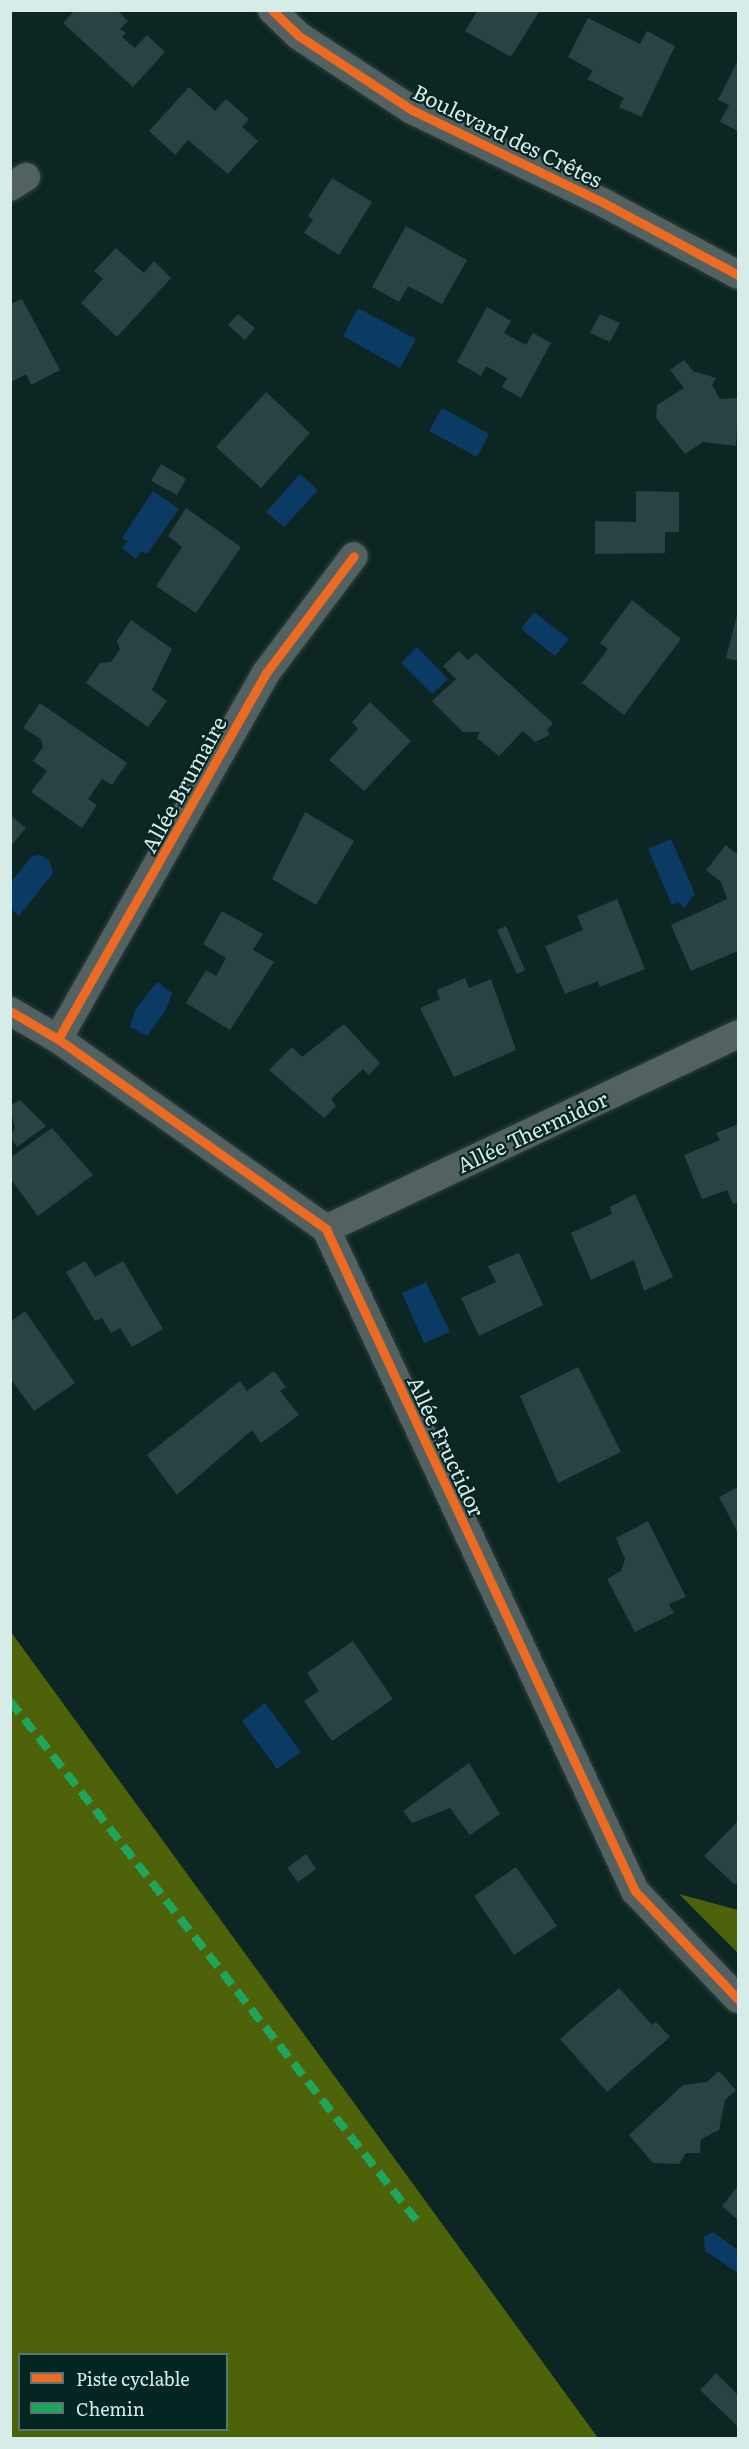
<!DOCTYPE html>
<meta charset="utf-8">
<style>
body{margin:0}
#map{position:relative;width:749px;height:2449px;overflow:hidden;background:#0c2624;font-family:Literata,serif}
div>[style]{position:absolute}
.forest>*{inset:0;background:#4e6309}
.water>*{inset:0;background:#0b3a64}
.building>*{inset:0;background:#294244}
.roads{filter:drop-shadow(0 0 2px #2f3f3e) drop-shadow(0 0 2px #2f3f3e)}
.street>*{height:28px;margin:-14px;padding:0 14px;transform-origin:14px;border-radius:14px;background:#536261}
.quiet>*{height:8px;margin-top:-4px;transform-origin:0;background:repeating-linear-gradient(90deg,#20a55d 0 15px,transparent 0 23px)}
.cycleway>*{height:9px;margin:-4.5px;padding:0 4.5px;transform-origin:4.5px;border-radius:4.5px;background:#ed6a23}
span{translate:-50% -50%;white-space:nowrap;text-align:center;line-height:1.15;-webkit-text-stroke:4.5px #042522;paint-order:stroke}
.street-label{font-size:21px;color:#d6ece9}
.frame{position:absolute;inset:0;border:12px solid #d6ece9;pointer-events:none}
.legend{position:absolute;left:18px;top:2353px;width:210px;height:78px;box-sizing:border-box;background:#042522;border:2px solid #587572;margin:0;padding:8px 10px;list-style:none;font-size:18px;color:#d6ece9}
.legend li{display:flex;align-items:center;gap:12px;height:30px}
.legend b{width:30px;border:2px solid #587572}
</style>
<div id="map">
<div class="forest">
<div style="clip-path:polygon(evenodd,10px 1632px,11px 1632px,598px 2438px,11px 2438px,10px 1632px,20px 2354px,226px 2354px,226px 2430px,20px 2430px,20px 2354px)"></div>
<div style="clip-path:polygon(679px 1894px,738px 1910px,738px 1953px)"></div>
</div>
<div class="water">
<div style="clip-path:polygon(358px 308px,416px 339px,400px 368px,343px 336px)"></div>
<div style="clip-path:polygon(442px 408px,489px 434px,477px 457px,429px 431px)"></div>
<div style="clip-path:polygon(300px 474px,318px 490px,284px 527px,266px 512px)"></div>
<div style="clip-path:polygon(153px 491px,179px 509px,147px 554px,142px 551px,136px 559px,122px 548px,128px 541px,122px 538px)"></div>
<div style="clip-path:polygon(534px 612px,569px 639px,555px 656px,521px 629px)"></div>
<div style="clip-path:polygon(417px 647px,448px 679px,432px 694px,401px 663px)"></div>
<div style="clip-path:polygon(671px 839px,695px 894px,684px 908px,678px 902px,672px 905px,648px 849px)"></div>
<div style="clip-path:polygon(40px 855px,49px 860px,53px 873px,19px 916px,11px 909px,11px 882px,32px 856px)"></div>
<div style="clip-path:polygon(157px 982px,172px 993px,166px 1010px,147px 1036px,130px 1027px,135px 1010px)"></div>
<div style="clip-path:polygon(426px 1282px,450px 1332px,424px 1343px,402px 1293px)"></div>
<div style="clip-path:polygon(265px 1703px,301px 1752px,277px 1769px,242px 1721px)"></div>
<div style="clip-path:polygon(713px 2232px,738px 2250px,738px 2273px,705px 2251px,704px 2237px)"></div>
</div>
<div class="building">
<div style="clip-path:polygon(75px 10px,117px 10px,128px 21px,120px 29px,126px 33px,122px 37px,135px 48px,147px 35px,165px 52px,133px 87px,63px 23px)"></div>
<div style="clip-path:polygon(478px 10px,540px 10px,511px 57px,465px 31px)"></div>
<div style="clip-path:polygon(588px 18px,640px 44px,647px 31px,675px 46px,641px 117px,619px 107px,624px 98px,587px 79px,593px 71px,568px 57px)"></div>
<div style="clip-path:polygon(738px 60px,738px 131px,720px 122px,729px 105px,718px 100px)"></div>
<div style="clip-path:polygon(189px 87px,215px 111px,226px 99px,249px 119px,242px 127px,258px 141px,228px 174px,188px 140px,175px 155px,149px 131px)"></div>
<div style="clip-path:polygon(332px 178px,372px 202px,339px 255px,304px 233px,313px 220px,308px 216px)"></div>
<div style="clip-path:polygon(406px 226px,467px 260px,442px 304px,408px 286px,399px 302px,372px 287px)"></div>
<div style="clip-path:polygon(116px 248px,144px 273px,154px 261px,171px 278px,117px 337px,81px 303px,103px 279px,94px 271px)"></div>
<div style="clip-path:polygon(22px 299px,60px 370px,31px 385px,26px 374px,10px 383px,10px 304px)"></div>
<div style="clip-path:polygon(487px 307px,511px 321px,504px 333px,526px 345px,533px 333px,551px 343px,521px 398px,502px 387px,507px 378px,486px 366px,481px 376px,457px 362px)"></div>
<div style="clip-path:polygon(238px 314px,255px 328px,245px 340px,228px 325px)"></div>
<div style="clip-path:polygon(600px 314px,620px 323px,610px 342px,590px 333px)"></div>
<div style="clip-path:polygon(684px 360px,693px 371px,716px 378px,712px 385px,720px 399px,738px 398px,736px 446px,703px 442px,685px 454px,656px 418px,657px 405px,684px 388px,670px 370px)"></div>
<div style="clip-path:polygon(266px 392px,310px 433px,261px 488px,216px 447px)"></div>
<div style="clip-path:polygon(161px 464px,186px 479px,177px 495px,151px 481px)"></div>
<div style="clip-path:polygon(636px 491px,679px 492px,679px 532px,665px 532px,665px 553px,595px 554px,595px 521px,636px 522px)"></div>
<div style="clip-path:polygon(186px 508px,241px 547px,196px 613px,156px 586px,182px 547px,168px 536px)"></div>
<div style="clip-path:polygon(632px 600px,681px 639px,624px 715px,582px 683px,608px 649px,600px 643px)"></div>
<div style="clip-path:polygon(738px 611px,738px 661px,726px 658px)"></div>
<div style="clip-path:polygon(131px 620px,172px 649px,152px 690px,167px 701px,148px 727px,86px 683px,100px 663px,111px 662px,120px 649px,117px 641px)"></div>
<div style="clip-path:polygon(459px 651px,468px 660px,476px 653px,524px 697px,553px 723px,547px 730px,550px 735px,535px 742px,523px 731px,499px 756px,477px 738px,480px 732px,463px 732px,432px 701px,456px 679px,443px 666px)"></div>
<div style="clip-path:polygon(370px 702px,411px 741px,364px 791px,329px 760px,358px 729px,352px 722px)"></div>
<div style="clip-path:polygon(40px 703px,127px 763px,112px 785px,102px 779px,88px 799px,97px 805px,82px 828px,31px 792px,47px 771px,33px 761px,43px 747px,41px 739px,23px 728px)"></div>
<div style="clip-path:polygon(305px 812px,354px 841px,316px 905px,272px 879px)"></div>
<div style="clip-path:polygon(10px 815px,26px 828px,10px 847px)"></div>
<div style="clip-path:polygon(726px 845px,738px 855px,738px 951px,691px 971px,671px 925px,727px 899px,721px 882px,706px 870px)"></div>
<div style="clip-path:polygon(617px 899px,645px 969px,600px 987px,598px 981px,565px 994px,545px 946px,583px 930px,577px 916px)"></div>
<div style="clip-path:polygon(222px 911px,263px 934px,253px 950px,274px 962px,230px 1030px,186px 1003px,206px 970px,216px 976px,226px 958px,203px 944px)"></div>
<div style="clip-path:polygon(506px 926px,525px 970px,517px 974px,497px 930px)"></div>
<div style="clip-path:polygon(465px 978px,469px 988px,491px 979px,516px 1050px,454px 1077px,420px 1008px,440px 999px,437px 990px)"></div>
<div style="clip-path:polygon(344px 1024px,380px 1063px,369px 1075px,363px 1069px,331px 1099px,336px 1106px,324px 1118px,269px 1070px,292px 1047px,302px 1057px)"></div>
<div style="clip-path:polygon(20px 1100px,46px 1126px,17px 1147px,10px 1137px,15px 1128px,10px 1106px)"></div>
<div style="clip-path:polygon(738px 1124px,738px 1202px,733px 1204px,727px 1190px,702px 1199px,684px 1155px,720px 1140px,716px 1133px)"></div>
<div style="clip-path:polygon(52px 1128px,93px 1175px,38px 1216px,10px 1178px,10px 1158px)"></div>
<div style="clip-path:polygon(635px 1194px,673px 1277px,644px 1291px,634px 1260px,591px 1280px,571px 1233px,612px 1214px,610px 1207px)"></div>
<div style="clip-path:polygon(519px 1253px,543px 1305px,479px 1336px,461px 1298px,496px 1282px,488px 1266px)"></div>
<div style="clip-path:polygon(85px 1261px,95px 1277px,123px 1261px,163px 1329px,132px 1347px,120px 1328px,111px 1333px,102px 1318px,95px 1321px,66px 1272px)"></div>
<div style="clip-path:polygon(25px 1311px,75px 1383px,34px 1411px,10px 1378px,10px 1322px)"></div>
<div style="clip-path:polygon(578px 1367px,621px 1452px,558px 1483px,520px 1396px)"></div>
<div style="clip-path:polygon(274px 1371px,286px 1387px,280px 1391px,299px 1415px,261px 1443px,252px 1430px,177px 1495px,147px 1455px,240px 1381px,247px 1391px)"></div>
<div style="clip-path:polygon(738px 1487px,738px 1533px,719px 1497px)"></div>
<div style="clip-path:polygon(648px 1521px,686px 1597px,669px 1604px,674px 1613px,635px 1632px,607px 1579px,621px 1571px,625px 1559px,616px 1538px)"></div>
<div style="clip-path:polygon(353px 1641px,393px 1699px,332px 1741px,304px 1701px,319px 1691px,307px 1673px)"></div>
<div style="clip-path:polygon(469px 1763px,500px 1814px,470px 1835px,450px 1808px,412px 1823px,403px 1811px)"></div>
<div style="clip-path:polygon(738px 1821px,738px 1881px,735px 1885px,704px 1856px)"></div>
<div style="clip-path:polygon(306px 1854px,316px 1869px,298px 1882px,287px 1868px)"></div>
<div style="clip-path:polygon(516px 1867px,557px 1926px,514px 1955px,474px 1896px)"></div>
<div style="clip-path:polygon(619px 1988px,652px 2025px,656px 2022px,670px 2037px,607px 2092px,560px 2039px)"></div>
<div style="clip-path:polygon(719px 2071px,736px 2090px,725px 2100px,719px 2130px,701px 2139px,700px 2153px,686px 2153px,679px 2164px,653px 2163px,629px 2135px,683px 2085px,707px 2082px)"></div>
<div style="clip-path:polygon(738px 2186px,738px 2220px,722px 2206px)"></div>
<div style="clip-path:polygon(716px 2373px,738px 2395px,738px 2427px,700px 2390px)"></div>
</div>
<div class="roads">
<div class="street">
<div style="left:272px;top:10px;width:37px;rotate:44deg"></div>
<div style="left:299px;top:36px;width:135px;rotate:33.2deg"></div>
<div style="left:412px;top:110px;width:213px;rotate:25.8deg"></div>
<div style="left:604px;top:203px;width:152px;rotate:28.2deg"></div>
<div style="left:10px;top:187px;width:19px;rotate:-32deg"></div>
<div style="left:10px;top:1011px;width:56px;rotate:30.3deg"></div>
<div style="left:58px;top:1039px;width:329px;rotate:35.3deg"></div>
<div style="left:326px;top:1229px;width:731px;rotate:64.98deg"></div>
<div style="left:635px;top:1891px;width:149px;rotate:46.4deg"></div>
<div style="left:58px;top:1039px;width:421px;rotate:-60.4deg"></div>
<div style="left:266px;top:673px;width:146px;rotate:-53.1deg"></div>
<div style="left:326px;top:1229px;width:456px;rotate:-25.3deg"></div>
</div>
</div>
<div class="quiet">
<div style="left:10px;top:1701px;width:660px;rotate:51.95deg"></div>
</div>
<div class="cycleway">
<div style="left:272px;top:10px;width:37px;rotate:44deg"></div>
<div style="left:299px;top:36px;width:135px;rotate:33.2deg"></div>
<div style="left:412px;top:110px;width:213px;rotate:25.8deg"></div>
<div style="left:604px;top:203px;width:152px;rotate:28.2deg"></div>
<div style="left:10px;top:1011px;width:56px;rotate:30.3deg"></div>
<div style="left:58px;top:1039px;width:329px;rotate:35.3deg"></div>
<div style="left:326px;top:1229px;width:731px;rotate:64.98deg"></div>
<div style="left:635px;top:1891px;width:149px;rotate:46.4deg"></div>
<div style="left:58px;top:1039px;width:421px;rotate:-60.4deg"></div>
<div style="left:266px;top:673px;width:146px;rotate:-53.1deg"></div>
</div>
<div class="street-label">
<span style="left:508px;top:135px;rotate:26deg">Boulevard des Crêtes</span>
<span style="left:183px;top:784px;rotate:-61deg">Allée Brumaire</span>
<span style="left:532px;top:1131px;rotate:-25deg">Allée Thermidor</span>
<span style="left:447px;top:1446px;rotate:65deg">Allée Fructidor</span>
</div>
<div class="frame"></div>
<ul class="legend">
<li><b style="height:8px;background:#ed6a23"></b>Piste cyclable</li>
<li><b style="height:8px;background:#20a55d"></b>Chemin</li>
</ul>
</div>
